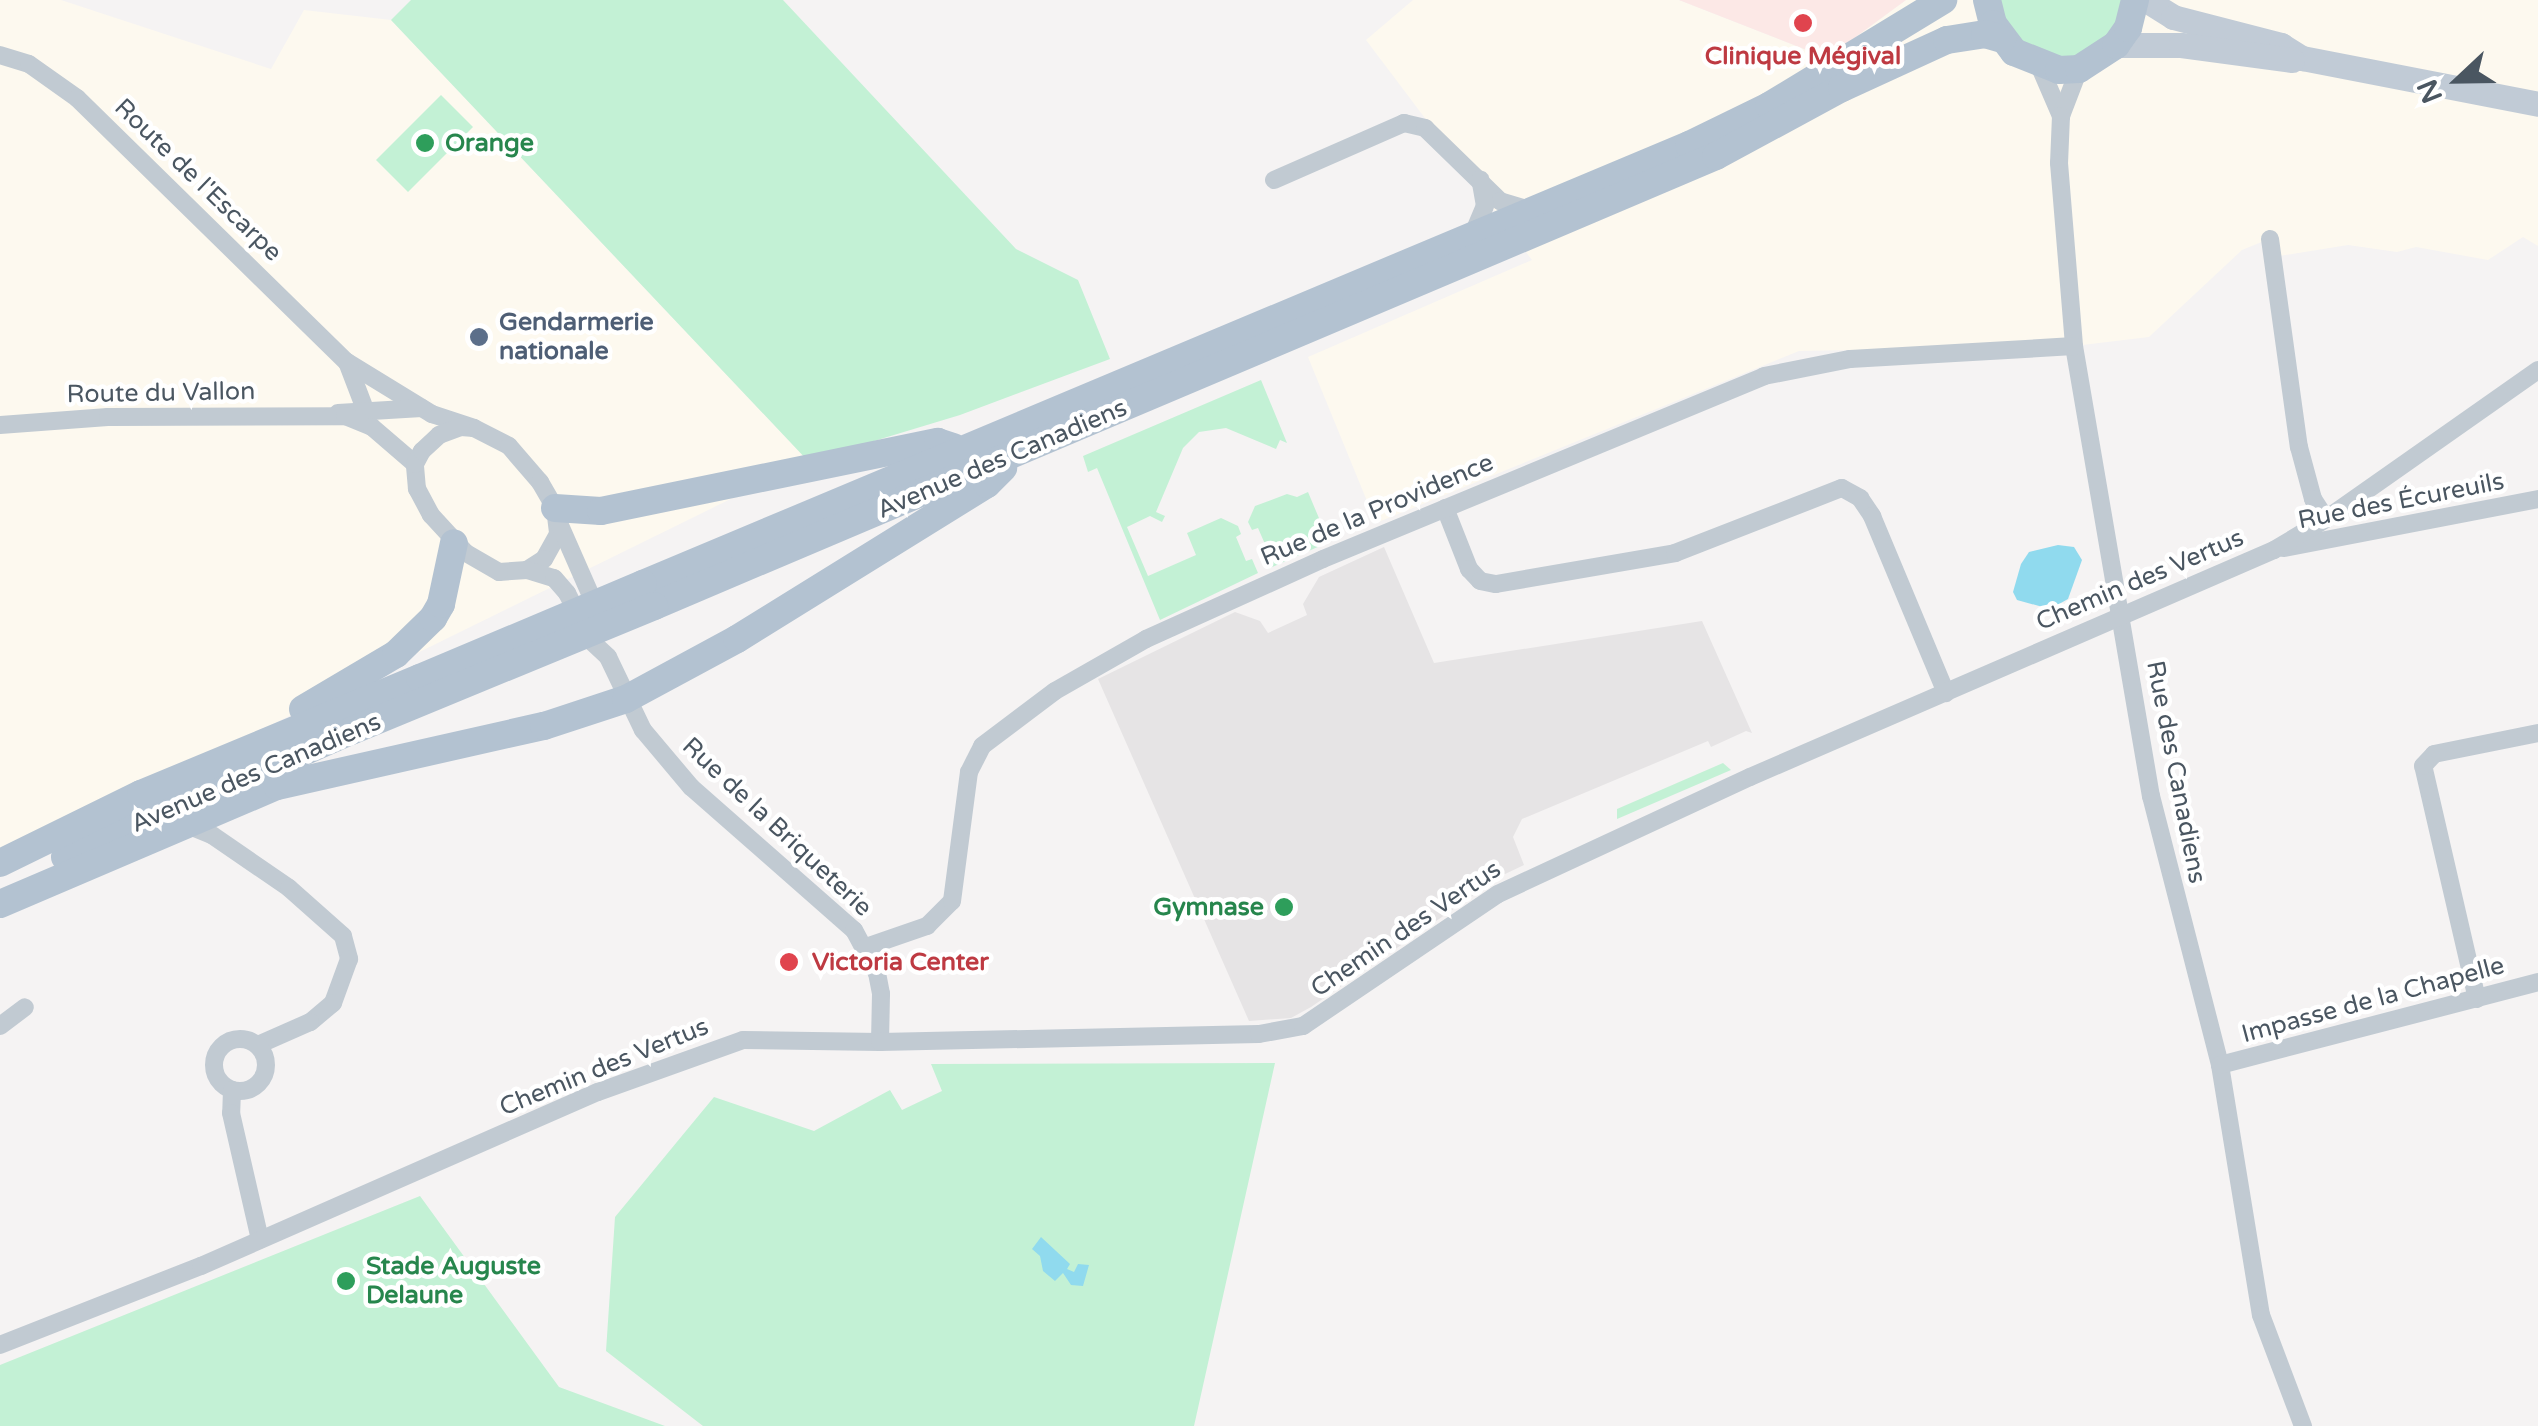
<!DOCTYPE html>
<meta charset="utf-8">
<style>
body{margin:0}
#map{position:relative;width:2538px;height:1426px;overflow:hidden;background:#f5f3f3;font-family:"Varela Round",sans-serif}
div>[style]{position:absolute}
.commercial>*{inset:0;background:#fdf9ef}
.education>*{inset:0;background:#e6e4e5}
.medical>*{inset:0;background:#fce8e6}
.green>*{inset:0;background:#c3f1d5}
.water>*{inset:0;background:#90daee}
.street>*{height:18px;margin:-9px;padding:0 9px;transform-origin:9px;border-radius:9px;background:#c1cad2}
.street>.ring{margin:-9px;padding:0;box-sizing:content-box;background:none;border:18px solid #c1cad2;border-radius:50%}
.secondary>*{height:25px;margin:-12.5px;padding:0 12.5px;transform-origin:12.5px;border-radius:12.5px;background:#c1cbd6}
.primary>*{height:28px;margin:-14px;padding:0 14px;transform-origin:14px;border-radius:14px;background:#b3c2d1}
.primary-bridge>*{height:28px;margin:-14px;padding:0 14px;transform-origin:14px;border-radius:14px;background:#b3c2d1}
.dots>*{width:28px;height:28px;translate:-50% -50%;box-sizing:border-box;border:5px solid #fff;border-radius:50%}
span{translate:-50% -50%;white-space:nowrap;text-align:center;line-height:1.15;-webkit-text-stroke:9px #fff;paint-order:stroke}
.health-label{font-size:25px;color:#be3a42;font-weight:700}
.left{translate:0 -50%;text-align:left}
.leisure-label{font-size:25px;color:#27864d;font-weight:700}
.right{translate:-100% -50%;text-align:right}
.street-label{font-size:25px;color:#4a5661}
.service-label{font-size:25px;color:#4e5e75;font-weight:700}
.north{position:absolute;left:2408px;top:30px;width:100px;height:100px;-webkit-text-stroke:8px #fff;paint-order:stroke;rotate:248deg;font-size:28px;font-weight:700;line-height:40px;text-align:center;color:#4a5661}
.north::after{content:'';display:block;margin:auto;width:35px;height:45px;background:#4a5661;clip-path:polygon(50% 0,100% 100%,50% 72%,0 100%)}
</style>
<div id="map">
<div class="commercial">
<div style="clip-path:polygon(0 0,61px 0,271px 69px,304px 10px,391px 20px,808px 461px,0 858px)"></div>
<div style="clip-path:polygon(1413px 0,1679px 0,1827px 58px,1906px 0,2538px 0,2538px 246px,2523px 237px,2488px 260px,2416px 247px,2397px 252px,2348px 245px,2273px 257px,2269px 239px,2242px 250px,2149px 337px,2074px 346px,1799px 351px,1376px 523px,1308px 357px,1532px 260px,1366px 40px)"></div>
</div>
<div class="education">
<div style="clip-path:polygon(1384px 547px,1434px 663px,1702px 621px,1752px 733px,1746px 731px,1711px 747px,1708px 741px,1522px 819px,1513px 837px,1524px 865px,1503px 875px,1311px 1007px,1291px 1018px,1249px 1021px,1098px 679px,1235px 612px,1260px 621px,1268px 633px,1307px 615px,1303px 604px,1319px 577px)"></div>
</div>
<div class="medical">
<div style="clip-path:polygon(1679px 0,1906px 0,1827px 58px)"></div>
</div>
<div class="green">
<div style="clip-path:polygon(411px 0,783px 0,1016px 249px,1078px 280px,1110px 359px,960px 415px,808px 461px,391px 20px)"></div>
<div style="clip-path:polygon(1998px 0,2126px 0,2118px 25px,2087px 53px,2066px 58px,2025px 46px,2010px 31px)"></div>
<div style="clip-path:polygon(441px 95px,473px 127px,408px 192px,376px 160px)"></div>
<div style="clip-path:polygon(1261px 380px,1287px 443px,1280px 440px,1276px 449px,1226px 428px,1199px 432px,1183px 448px,1156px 512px,1165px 516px,1162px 522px,1150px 516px,1127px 527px,1148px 576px,1196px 555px,1187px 533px,1221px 518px,1238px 526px,1241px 534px,1236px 537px,1246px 561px,1252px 559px,1258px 573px,1160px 620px,1097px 468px,1088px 472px,1083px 456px)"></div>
<div style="clip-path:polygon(1308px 492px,1329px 542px,1268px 569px,1262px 555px,1268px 551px,1258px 528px,1252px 530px,1248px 522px,1255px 506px,1287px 494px,1297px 497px)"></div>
<div style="clip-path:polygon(1723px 763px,1731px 770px,1617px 819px,1617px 809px)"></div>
<div style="clip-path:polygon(1275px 1063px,1194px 1426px,703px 1426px,606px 1351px,615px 1217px,714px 1097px,814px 1131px,890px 1090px,902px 1110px,942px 1091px,931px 1064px)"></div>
<div style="clip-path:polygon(420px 1196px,559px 1387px,665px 1426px,0 1426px,0 1365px)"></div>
</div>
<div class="water">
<div style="clip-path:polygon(2058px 545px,2074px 547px,2082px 560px,2068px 599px,2050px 609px,2017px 600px,2013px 592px,2021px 564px,2029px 552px)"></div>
<div style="clip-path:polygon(1041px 1237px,1070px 1264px,1067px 1269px,1074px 1272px,1078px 1264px,1089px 1265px,1083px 1286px,1071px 1285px,1063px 1273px,1055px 1281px,1043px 1271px,1040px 1256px,1032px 1249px)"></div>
</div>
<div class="street">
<div style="left:0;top:55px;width:30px;rotate:17deg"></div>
<div style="left:29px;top:64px;width:59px;rotate:35.3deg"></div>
<div style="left:77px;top:98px;width:378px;rotate:44.4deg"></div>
<div style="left:347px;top:362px;width:100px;rotate:31.5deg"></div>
<div style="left:432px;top:414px;width:44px;rotate:18.4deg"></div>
<div style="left:2039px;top:65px;width:56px;rotate:66.7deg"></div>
<div style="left:2079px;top:69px;width:50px;rotate:111deg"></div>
<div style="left:2061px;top:116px;width:47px;rotate:92.4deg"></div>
<div style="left:2059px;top:163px;width:184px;rotate:85.3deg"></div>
<div style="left:2074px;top:346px;width:457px;rotate:80.3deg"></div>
<div style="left:2151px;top:796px;width:278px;rotate:75.6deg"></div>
<div style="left:2220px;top:1065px;width:253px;rotate:80.7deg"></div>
<div style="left:2261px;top:1315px;width:119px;rotate:69.3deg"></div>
<div style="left:1274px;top:180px;width:142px;rotate:-23.7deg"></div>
<div style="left:1404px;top:123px;width:22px;rotate:13deg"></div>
<div style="left:1425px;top:128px;width:105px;rotate:44.2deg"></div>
<div style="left:1500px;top:201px;width:30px;rotate:17deg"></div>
<div style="left:1473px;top:234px;width:30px;rotate:-67deg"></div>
<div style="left:1485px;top:206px;width:27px;rotate:-100deg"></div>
<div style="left:2270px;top:239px;width:210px;rotate:82.1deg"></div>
<div style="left:2299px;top:447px;width:54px;rotate:74.9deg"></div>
<div style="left:2313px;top:499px;width:24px;rotate:57deg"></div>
<div style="left:347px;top:362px;width:59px;rotate:69.1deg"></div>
<div style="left:338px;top:413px;width:84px;rotate:-3.4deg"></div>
<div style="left:0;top:425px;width:108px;rotate:-4.2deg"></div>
<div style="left:108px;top:417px;width:237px;rotate:-0.2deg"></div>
<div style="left:345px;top:416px;width:29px;rotate:22deg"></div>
<div style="left:372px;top:427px;width:57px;rotate:40.7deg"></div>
<div style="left:461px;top:427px;width:13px;rotate:4deg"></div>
<div style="left:474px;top:428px;width:39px;rotate:27deg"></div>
<div style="left:509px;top:446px;width:48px;rotate:49.3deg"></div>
<div style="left:540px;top:482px;width:30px;rotate:60deg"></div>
<div style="left:555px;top:508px;width:26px;rotate:83deg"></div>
<div style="left:558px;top:534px;width:29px;rotate:119deg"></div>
<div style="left:544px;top:559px;width:20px;rotate:147deg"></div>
<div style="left:527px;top:570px;width:28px;rotate:176deg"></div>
<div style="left:499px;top:572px;width:38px;rotate:-150deg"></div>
<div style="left:466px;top:553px;width:52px;rotate:-132.6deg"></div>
<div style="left:431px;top:515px;width:30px;rotate:-118deg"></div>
<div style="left:417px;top:489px;width:25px;rotate:-95deg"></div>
<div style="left:415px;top:464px;width:15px;rotate:-62deg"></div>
<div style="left:422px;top:451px;width:23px;rotate:-43deg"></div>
<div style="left:439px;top:435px;width:23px;rotate:-20deg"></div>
<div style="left:1445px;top:508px;width:66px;rotate:68.5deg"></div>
<div style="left:1469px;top:569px;width:16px;rotate:47deg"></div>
<div style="left:1480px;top:581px;width:16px;rotate:11deg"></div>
<div style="left:1496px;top:584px;width:182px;rotate:-9.8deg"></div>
<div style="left:1675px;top:553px;width:179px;rotate:-21.3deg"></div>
<div style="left:1842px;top:488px;width:21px;rotate:29deg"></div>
<div style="left:1860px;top:498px;width:22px;rotate:56deg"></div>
<div style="left:1872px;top:516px;width:192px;rotate:67.3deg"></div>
<div style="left:559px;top:523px;width:99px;rotate:66.3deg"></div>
<div style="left:2284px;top:548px;width:259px;rotate:-10.9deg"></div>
<div style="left:527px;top:570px;width:28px;rotate:17deg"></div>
<div style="left:554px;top:578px;width:20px;rotate:49deg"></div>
<div style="left:567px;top:593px;width:54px;rotate:63.4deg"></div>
<div style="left:591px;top:641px;width:23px;rotate:43deg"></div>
<div style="left:608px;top:657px;width:81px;rotate:64.4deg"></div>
<div style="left:643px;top:730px;width:75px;rotate:49.9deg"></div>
<div style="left:691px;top:787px;width:217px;rotate:41.3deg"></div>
<div style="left:854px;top:930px;width:49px;rotate:61.9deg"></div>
<div style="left:877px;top:973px;width:21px;rotate:79deg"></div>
<div style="left:881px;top:994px;width:48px;rotate:91.2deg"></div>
<div style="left:187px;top:825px;width:27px;rotate:22deg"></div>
<div style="left:212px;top:835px;width:93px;rotate:34.5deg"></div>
<div style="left:289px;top:888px;width:72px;rotate:41.6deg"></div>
<div style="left:343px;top:936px;width:24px;rotate:75deg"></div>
<div style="left:349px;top:959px;width:47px;rotate:110deg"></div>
<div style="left:333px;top:1003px;width:30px;rotate:140deg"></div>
<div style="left:310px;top:1022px;width:57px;rotate:156.1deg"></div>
<div style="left:866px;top:947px;width:65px;rotate:-19deg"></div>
<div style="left:927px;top:926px;width:35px;rotate:-45deg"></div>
<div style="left:952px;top:901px;width:130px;rotate:-82.5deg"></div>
<div style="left:969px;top:772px;width:29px;rotate:-63deg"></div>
<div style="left:982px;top:746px;width:91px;rotate:-37deg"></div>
<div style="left:1055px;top:691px;width:105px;rotate:-29.7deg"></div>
<div style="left:1146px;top:639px;width:194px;rotate:-24.3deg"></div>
<div style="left:1323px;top:559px;width:477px;rotate:-22.5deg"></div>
<div style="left:1764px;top:376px;width:88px;rotate:-11.2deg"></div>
<div style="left:1850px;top:359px;width:224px;rotate:-3.3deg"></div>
<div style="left:2477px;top:999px;width:239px;rotate:-103deg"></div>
<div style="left:2423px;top:766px;width:16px;rotate:-47deg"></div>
<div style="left:2434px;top:754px;width:106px;rotate:-11.4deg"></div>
<div style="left:0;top:1026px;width:31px;rotate:-37deg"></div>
<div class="ring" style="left:214px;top:1039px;width:34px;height:34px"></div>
<div style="left:2220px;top:1065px;width:329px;rotate:-14.6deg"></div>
<div style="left:232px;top:1090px;width:23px;rotate:92deg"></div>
<div style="left:231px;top:1113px;width:130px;rotate:77.1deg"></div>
<div style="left:0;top:1345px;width:216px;rotate:-21.5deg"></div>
<div style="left:201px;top:1266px;width:433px;rotate:-23.7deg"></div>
<div style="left:598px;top:1092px;width:154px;rotate:-19.7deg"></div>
<div style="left:743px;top:1040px;width:137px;rotate:0.8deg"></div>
<div style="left:880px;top:1042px;width:379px;rotate:-1.2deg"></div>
<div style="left:1259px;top:1034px;width:45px;rotate:-10.3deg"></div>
<div style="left:1303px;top:1026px;width:235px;rotate:-34.1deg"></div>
<div style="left:1498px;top:894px;width:278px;rotate:-24.9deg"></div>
<div style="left:1750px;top:777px;width:571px;rotate:-23.42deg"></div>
<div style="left:2274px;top:550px;width:61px;rotate:-30.8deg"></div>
<div style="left:2326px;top:519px;width:259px;rotate:-35.1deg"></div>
</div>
<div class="secondary">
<div style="left:2146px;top:0;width:32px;rotate:32deg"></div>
<div style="left:2173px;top:17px;width:112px;rotate:14.5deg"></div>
<div style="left:2281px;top:45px;width:25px;rotate:32deg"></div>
<div style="left:2302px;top:58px;width:240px;rotate:11deg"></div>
<div style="left:2116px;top:45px;width:65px"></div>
<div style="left:2181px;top:45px;width:112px;rotate:7.7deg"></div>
</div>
<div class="primary">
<div style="left:1987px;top:0;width:25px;rotate:76deg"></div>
<div style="left:1993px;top:24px;width:35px;rotate:53deg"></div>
<div style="left:2014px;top:52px;width:48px;rotate:21.8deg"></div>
<div style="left:2059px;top:70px;width:20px;rotate:-3deg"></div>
<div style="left:2079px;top:69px;width:44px;rotate:-33deg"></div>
<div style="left:2116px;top:45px;width:21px;rotate:-55deg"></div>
<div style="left:2128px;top:28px;width:29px;rotate:-76deg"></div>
<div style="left:555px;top:508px;width:46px;rotate:3.7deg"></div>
<div style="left:601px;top:511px;width:344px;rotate:-11.6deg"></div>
<div style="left:938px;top:442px;width:16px;rotate:18deg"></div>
<div style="left:643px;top:584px;width:1134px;rotate:-22.77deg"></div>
<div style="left:1689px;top:145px;width:89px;rotate:-26deg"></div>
<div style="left:1769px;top:106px;width:204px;rotate:-31.3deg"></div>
<div style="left:654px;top:606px;width:1153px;rotate:-22.96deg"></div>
<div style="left:1716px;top:156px;width:143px;rotate:-28.4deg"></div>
<div style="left:1842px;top:88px;width:115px;rotate:-24.6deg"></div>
<div style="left:1947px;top:40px;width:38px;rotate:-9deg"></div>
<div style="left:1985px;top:34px;width:18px;rotate:16deg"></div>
<div style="left:303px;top:709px;width:108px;rotate:-30.6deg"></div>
<div style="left:396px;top:654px;width:52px;rotate:-44.2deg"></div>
<div style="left:433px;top:618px;width:16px;rotate:-60deg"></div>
<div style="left:441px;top:604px;width:62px;rotate:-78deg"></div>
<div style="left:65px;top:857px;width:313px;rotate:-23.8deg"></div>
<div style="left:0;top:863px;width:157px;rotate:-26.1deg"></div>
<div style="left:141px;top:794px;width:302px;rotate:-22.6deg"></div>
<div style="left:0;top:904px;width:301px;rotate:-23.1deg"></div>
<div style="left:277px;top:786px;width:274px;rotate:-12.7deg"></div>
<div style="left:544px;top:726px;width:86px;rotate:-18.2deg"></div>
<div style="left:626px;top:699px;width:126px;rotate:-28.4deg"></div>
<div style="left:737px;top:639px;width:294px;rotate:-31.8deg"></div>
<div style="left:987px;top:484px;width:23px;rotate:-45deg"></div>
</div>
<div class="primary-bridge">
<div style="left:420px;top:678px;width:242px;rotate:-22.9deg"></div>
<div style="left:351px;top:731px;width:328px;rotate:-22.4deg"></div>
</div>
<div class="dots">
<div style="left:1803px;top:23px;background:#e0444e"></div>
<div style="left:425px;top:143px;background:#2e9e5b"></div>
<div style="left:479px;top:337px;background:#5c6f8a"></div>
<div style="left:1284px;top:907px;background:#2e9e5b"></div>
<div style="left:789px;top:962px;background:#e0444e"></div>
<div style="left:346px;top:1281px;background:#2e9e5b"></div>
</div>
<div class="health-label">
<span style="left:1803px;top:56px">Clinique Mégival</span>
<span class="left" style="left:812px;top:962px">Victoria Center</span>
</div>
<div class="leisure-label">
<span class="left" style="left:445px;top:143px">Orange</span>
<span class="right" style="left:1264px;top:907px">Gymnase</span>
<span class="left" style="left:366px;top:1281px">Stade Auguste<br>Delaune</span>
</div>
<div class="street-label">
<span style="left:198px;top:180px;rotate:44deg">Route de l'Escarpe</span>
<span style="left:161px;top:393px;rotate:-1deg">Route du Vallon</span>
<span style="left:1002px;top:459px;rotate:-23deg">Avenue des Canadiens</span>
<span style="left:2401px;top:501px;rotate:-11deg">Rue des Écureuils</span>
<span style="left:1377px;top:510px;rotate:-23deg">Rue de la Providence</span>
<span style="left:2140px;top:580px;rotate:-23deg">Chemin des Vertus</span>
<span style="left:2176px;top:772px;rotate:79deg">Rue des Canadiens</span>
<span style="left:256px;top:773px;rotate:-23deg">Avenue des Canadiens</span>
<span style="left:777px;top:827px;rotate:43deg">Rue de la Briqueterie</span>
<span style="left:1406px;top:929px;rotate:-34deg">Chemin des Vertus</span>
<span style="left:2373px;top:1000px;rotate:-15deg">Impasse de la Chapelle</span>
<span style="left:604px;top:1067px;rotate:-22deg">Chemin des Vertus</span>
</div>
<div class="service-label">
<span class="left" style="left:499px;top:337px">Gendarmerie<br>nationale</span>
</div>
<div class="north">N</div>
</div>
